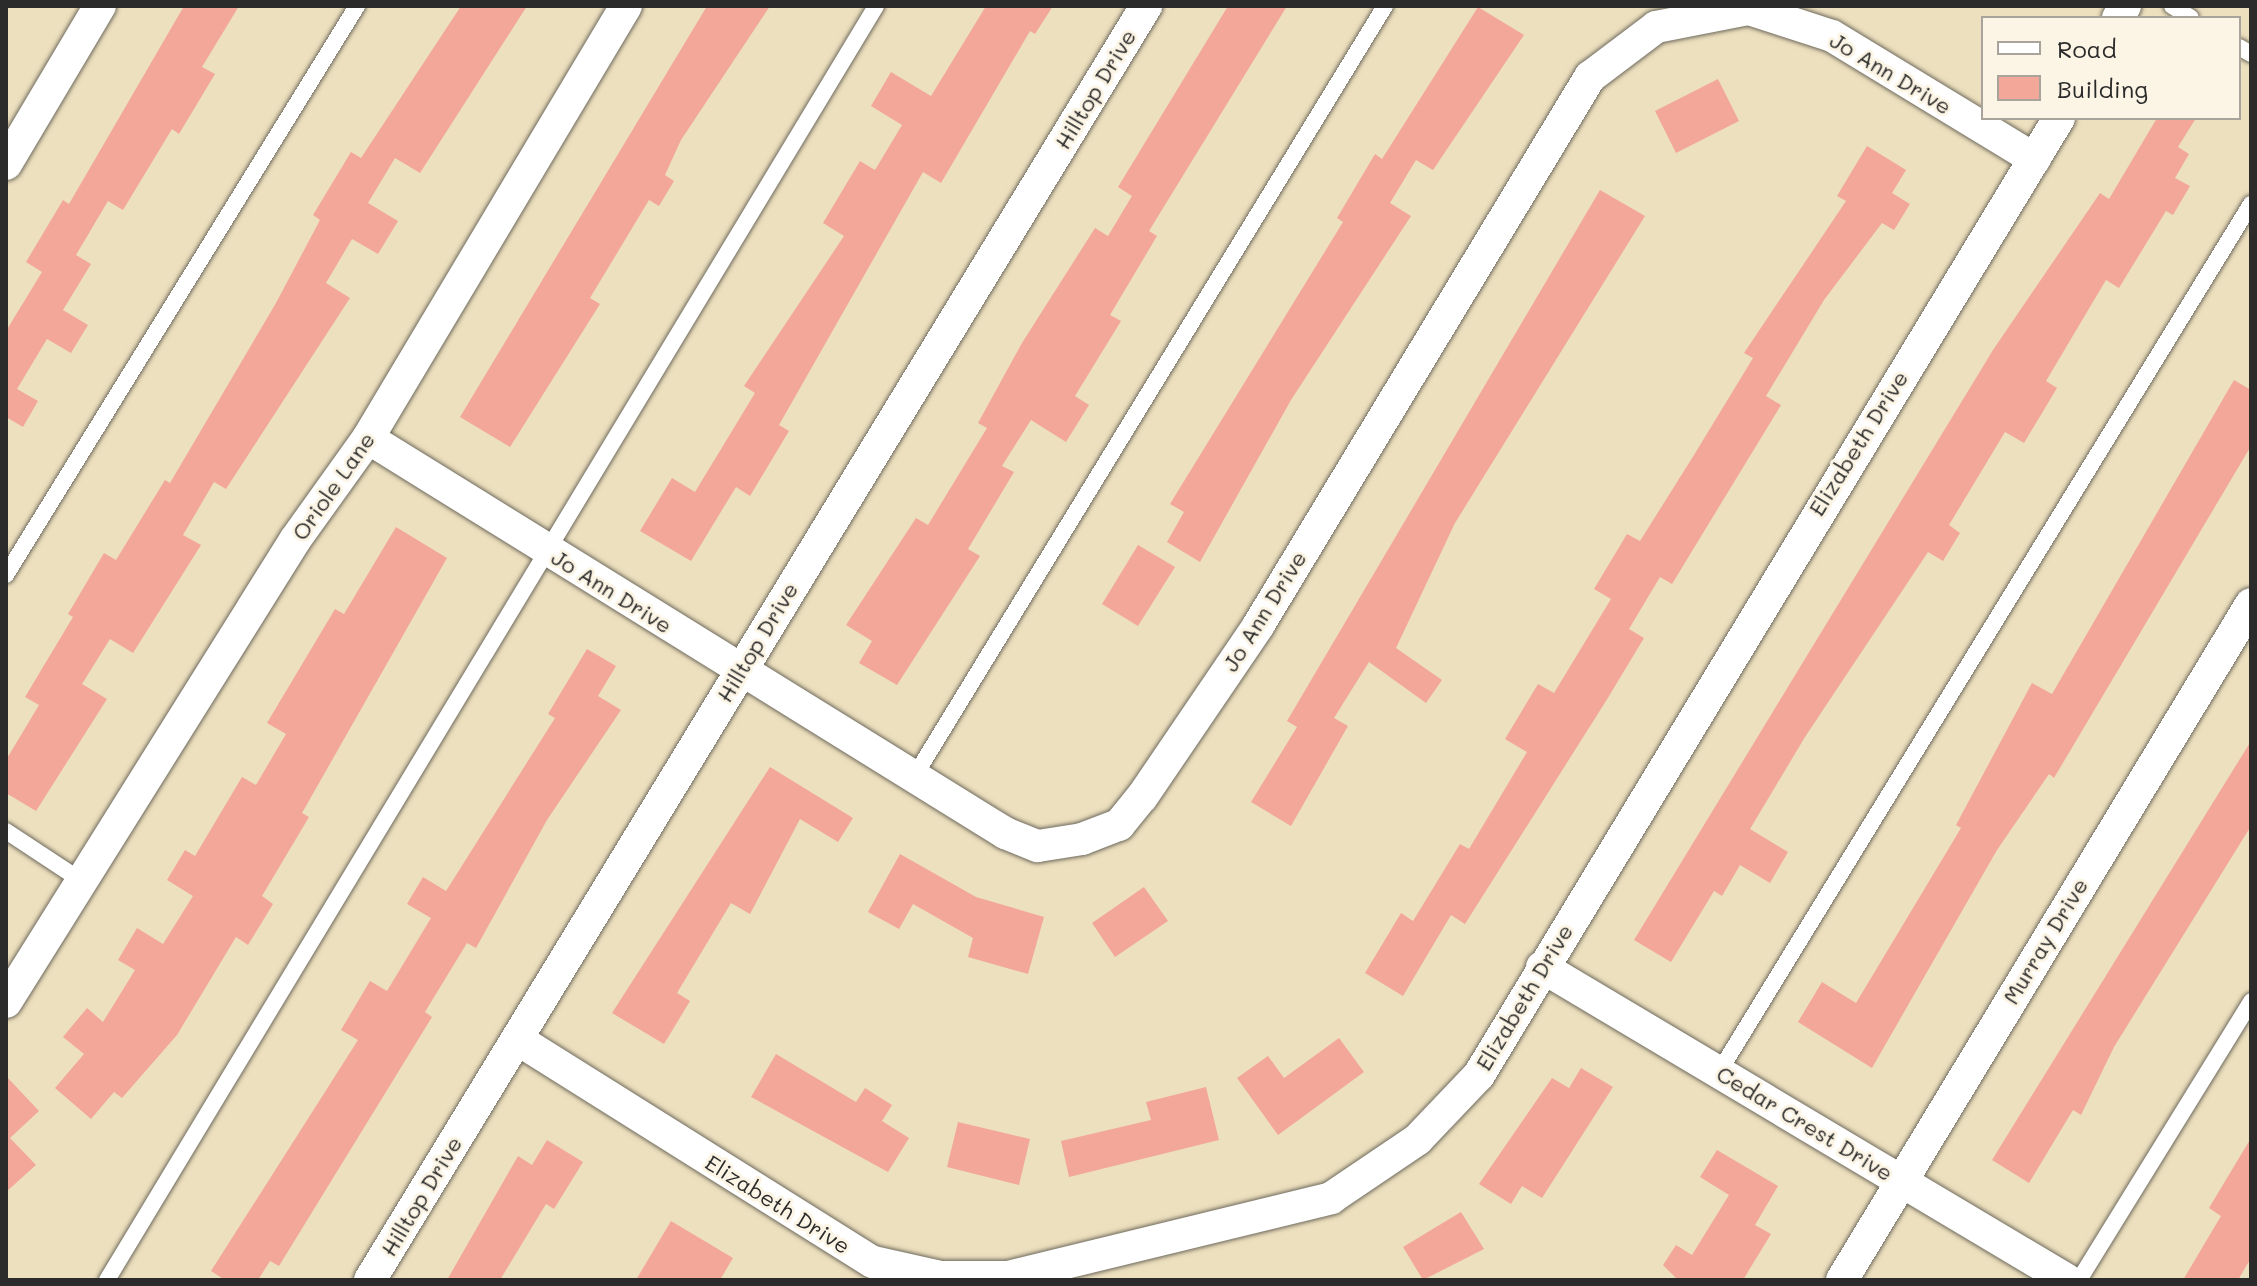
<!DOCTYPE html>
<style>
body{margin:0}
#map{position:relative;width:2257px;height:1286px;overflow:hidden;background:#ede0be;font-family:Mali,sans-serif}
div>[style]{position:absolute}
.building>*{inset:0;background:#f2a799}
.roads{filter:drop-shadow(0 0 2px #6f6a5e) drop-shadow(0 0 2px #6f6a5e)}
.lane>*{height:16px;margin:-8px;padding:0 8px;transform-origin:8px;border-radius:8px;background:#fff}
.street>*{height:32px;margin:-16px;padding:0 16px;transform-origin:16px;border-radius:16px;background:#fff}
span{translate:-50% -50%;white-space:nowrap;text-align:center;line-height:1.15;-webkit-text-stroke:6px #fcf5e5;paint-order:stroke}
.street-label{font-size:22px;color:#2b2b2b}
.frame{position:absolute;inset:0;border:8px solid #2b2b2b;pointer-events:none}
.legend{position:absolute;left:1981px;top:16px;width:260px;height:104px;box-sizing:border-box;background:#fcf5e5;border:2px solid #a8a49b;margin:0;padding:10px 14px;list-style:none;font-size:24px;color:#2b2b2b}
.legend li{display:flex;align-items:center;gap:16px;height:40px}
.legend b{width:40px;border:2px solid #a8a49b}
</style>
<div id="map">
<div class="building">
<div style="clip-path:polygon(184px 6px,239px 6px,202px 67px,215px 74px,179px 134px,172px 129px,123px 210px,108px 201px,76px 255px,91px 264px,63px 310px,88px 325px,71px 353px,47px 339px,17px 389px,38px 401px,23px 427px,6px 417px,6px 331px,42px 272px,26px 262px,63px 200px,69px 204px)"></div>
<div style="clip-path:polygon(461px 6px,527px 6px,420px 173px,395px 158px,368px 203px,398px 221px,378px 254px,352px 239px,326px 283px,350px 298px,226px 489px,214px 482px,183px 535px,201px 545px,133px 653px,110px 639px,82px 684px,107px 699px,36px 811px,6px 793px,6px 760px,39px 705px,25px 697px,73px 617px,68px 614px,104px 553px,116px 560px,165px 480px,170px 483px,276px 303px,320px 220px,313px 215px,351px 152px,361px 158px)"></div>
<div style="clip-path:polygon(707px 6px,770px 6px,681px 140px,665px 175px,674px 181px,659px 206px,649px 200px,590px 298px,600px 304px,510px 447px,460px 417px)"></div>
<div style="clip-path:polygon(986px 6px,1053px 6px,1035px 34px,1030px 31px,941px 183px,923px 172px,779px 425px,789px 431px,750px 496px,736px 487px,691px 561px,640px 531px,672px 478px,695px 492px,755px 393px,744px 386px,844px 236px,823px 223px,860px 161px,875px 170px,902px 125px,871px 106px,891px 72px,931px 96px)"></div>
<div style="clip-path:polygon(1228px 6px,1287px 6px,1149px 231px,1157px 236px,1110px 315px,1121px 321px,1075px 396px,1089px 405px,1066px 442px,1031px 420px,1002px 466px,1014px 472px,968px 549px,980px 556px,897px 685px,859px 663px,872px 641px,846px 625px,916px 518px,928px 525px,987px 428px,978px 423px,1022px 343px,1095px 228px,1108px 236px,1132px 196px,1118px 187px)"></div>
<div style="clip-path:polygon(1478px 7px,1524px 35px,1433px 170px,1416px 160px,1390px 203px,1411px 216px,1291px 400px,1200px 562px,1167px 542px,1184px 512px,1170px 504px,1343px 222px,1337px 218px,1375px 154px,1382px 159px)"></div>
<div style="clip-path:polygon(1718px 79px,1739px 121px,1676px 153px,1655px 111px)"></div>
<div style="clip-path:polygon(2157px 118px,2196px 118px,2178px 147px,2189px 154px,2175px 178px,2190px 186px,2173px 215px,2166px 211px,2119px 288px,2106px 280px,2046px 381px,2057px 388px,2024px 443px,2005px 432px,1949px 525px,1960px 533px,1943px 561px,1928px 552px,1805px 737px,1750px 829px,1788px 852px,1770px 883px,1740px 865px,1722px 896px,1714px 891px,1671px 962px,1634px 940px,1993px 350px,2100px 193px,2109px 199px)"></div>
<div style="clip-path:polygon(1867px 146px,1906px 170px,1892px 193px,1910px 204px,1894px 230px,1882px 223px,1824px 300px,1766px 396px,1781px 405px,1672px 584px,1660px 577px,1629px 629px,1644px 638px,1606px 701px,1465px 924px,1451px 915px,1403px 996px,1365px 973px,1401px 913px,1413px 921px,1460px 844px,1469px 849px,1527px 752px,1505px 739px,1538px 684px,1554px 693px,1611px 599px,1594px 589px,1627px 534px,1640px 541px,1694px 455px,1753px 358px,1744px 353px,1846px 201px,1837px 196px)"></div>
<div style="clip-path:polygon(1600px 190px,1645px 216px,1455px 523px,1396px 648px,1442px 680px,1426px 703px,1369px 662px,1334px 718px,1348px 726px,1291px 826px,1251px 802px,1297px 727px,1287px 721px)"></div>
<div style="clip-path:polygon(2234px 380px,2251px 390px,2251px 446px,2054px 778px,2049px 774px,1997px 850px,1872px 1068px,1798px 1022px,1822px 982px,1856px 1003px,1961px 828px,1956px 825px,2032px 683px,2052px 694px)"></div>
<div style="clip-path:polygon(396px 527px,447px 558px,302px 813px,309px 817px,262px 896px,273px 904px,248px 945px,236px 937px,177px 1035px,122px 1098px,114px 1092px,91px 1119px,55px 1088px,84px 1054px,63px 1037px,87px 1008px,103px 1022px,135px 970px,118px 960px,137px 928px,163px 944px,193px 896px,167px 880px,185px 850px,195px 856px,242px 777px,256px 785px,286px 734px,267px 723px,335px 609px,344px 614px)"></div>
<div style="clip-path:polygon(1138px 545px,1175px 567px,1138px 626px,1102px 604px)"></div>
<div style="clip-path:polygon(587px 649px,616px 666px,598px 696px,621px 710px,547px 820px,476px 948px,467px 943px,425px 1012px,432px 1017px,279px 1266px,270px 1261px,258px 1280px,225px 1280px,211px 1271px,358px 1040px,341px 1030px,370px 981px,387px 991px,431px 918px,407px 904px,423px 877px,446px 891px,555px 718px,548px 714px)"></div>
<div style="clip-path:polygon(2251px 741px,2251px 826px,2114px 1047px,2081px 1115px,2073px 1110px,2029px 1183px,1992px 1160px)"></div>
<div style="clip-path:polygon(770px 767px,853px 818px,838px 842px,800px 819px,750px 914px,731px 903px,677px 993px,690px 1001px,664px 1044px,612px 1013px)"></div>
<div style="clip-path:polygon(900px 854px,976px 897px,1044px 917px,1028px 974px,968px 957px,973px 938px,913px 904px,899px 929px,868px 912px)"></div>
<div style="clip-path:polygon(1144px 887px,1168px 921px,1115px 957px,1092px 923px)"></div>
<div style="clip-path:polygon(1339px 1038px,1364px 1072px,1278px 1135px,1237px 1078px,1268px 1056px,1284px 1078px)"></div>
<div style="clip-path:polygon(776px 1054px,856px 1102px,865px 1088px,892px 1105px,882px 1121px,909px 1138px,888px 1172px,751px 1097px)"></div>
<div style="clip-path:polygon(1581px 1068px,1613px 1087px,1542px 1198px,1522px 1186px,1511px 1204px,1479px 1184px,1552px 1078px,1569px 1088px)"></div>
<div style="clip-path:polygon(6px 1076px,39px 1111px,10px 1138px,36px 1165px,6px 1192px)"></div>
<div style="clip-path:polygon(1206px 1087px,1219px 1140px,1069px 1177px,1061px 1141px,1151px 1120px,1146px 1102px)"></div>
<div style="clip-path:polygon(958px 1122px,1030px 1139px,1019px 1185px,947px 1167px)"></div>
<div style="clip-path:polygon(2251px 1138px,2251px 1258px,2238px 1280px,2183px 1280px,2221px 1216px,2209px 1208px)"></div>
<div style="clip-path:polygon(547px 1140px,583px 1162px,554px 1209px,546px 1204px,500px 1280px,447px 1280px,518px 1156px,532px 1165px)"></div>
<div style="clip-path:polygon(1717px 1150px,1778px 1186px,1755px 1225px,1771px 1234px,1743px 1280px,1678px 1280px,1663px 1265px,1676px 1245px,1692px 1255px,1729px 1195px,1700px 1177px)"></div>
<div style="clip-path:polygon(1461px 1212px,1484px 1249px,1423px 1280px,1403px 1247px)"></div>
<div style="clip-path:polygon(671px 1221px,733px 1258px,720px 1280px,636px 1280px)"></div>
</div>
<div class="roads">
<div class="lane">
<div style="left:2172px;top:6px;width:22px;rotate:32deg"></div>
<div style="left:2239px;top:47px;width:14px;rotate:30deg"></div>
<div style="left:6px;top:575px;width:669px;rotate:-58.33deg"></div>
<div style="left:914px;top:777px;width:903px;rotate:-58.58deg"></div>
<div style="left:6px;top:831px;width:95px;rotate:33.4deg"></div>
<div style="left:1719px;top:1072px;width:1018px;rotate:-58.5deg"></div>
<div style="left:107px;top:1280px;width:1488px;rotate:-58.88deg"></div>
<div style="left:2079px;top:1280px;width:328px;rotate:-58.3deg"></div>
</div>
<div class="street">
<div style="left:2118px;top:18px;width:14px;rotate:-60deg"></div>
<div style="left:6px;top:164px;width:184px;rotate:-59.3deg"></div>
<div style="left:368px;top:438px;width:750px;rotate:31.8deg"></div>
<div style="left:1005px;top:833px;width:35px;rotate:22deg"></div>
<div style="left:1038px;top:846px;width:45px;rotate:-9deg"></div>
<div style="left:1082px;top:839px;width:40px;rotate:-21deg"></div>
<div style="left:1119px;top:825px;width:36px;rotate:-51deg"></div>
<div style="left:1142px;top:797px;width:207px;rotate:-55.8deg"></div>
<div style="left:1258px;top:626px;width:642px;rotate:-58.84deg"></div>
<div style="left:1590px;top:77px;width:83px;rotate:-37.1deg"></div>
<div style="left:1656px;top:27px;width:95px;rotate:-11deg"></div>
<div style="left:1749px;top:9px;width:87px;rotate:18deg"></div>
<div style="left:1832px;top:36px;width:237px;rotate:31.3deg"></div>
<div style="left:1542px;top:967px;width:611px;rotate:30.8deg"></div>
<div style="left:6px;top:1002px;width:545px;rotate:-57.97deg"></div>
<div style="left:295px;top:540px;width:125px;rotate:-54.4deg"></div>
<div style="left:368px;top:438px;width:503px;rotate:-59.15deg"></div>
<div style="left:517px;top:1039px;width:420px;rotate:32.1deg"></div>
<div style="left:873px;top:1262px;width:70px;rotate:12.4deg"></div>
<div style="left:941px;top:1277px;width:67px"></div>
<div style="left:1008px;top:1277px;width:333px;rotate:-13.7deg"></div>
<div style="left:1331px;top:1198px;width:105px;rotate:-34.1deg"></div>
<div style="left:1418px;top:1139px;width:88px;rotate:-46.4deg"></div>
<div style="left:1479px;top:1075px;width:1119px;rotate:-58.78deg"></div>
<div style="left:370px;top:1280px;width:1492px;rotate:-58.65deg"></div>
<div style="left:1842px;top:1280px;width:790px;rotate:-58.82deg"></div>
</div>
</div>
<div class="street-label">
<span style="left:1891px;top:73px;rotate:31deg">Jo Ann Drive</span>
<span style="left:1095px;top:89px;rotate:-59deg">Hilltop Drive</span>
<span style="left:1858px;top:443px;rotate:-58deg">Elizabeth Drive</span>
<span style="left:333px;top:486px;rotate:-55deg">Oriole Lane</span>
<span style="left:612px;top:591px;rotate:32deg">Jo Ann Drive</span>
<span style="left:1264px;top:611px;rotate:-58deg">Jo Ann Drive</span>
<span style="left:757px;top:642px;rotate:-59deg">Hilltop Drive</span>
<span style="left:2045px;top:941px;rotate:-59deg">Murray Drive</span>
<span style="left:1524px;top:997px;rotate:-59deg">Elizabeth Drive</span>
<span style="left:1805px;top:1123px;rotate:31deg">Cedar Crest Drive</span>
<span style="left:421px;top:1196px;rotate:-59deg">Hilltop Drive</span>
<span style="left:778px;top:1204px;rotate:32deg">Elizabeth Drive</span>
</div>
<div class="frame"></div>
<ul class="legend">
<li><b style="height:10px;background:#fff"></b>Road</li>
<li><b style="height:22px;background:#f2a799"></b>Building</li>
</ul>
</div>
